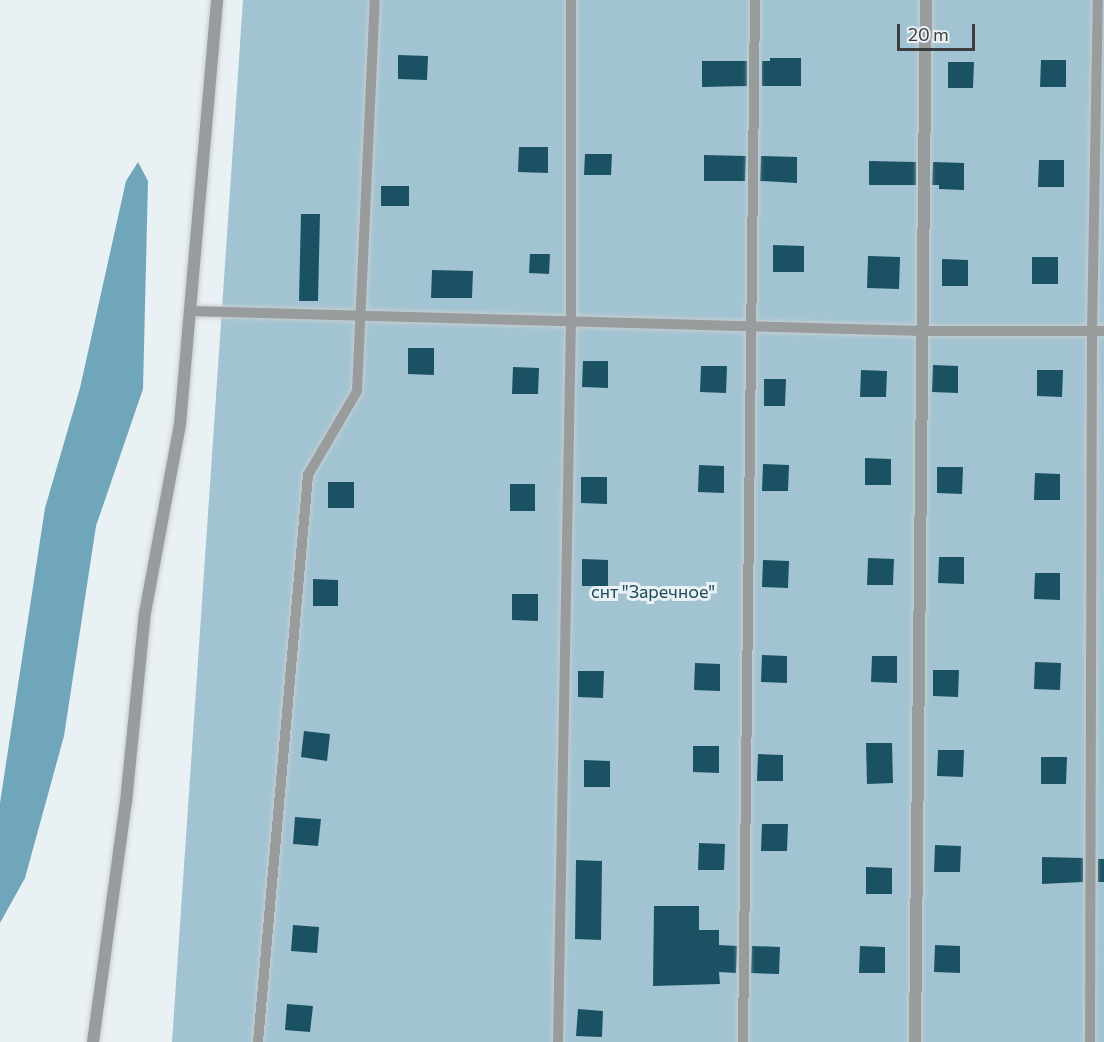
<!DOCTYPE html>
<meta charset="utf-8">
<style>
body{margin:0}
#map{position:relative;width:1104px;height:1042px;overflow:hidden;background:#eaf1f4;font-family:Commissioner,sans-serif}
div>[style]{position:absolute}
.green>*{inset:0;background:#a2c4d2}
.water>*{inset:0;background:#70a6ba}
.building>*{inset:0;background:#1a5264}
.roads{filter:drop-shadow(0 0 2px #c7cdd0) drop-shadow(0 0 2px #c7cdd0)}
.service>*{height:10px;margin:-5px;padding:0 5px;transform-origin:5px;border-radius:5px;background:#999c9d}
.minor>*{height:12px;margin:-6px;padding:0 6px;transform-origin:6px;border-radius:6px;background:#999c9d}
span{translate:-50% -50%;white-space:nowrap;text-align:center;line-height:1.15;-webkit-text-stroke:6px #eaf1f4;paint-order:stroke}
.park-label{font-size:18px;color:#1c4b5a}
.scale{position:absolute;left:897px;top:24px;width:78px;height:27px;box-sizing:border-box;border:3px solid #3b3e3f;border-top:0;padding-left:8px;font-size:18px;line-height:21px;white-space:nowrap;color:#3b3e3f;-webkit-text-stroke:4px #eaf1f4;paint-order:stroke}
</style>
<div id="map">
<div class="green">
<div style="clip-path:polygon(243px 0,1104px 0,1104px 1042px,172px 1042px)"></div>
</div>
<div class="water">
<div style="clip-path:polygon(138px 162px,148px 181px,143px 389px,96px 526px,64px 736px,25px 878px,0 923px,0 803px,45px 508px,80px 388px,126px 181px)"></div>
</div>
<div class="building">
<div style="clip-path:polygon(398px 55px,428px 56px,427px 80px,398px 79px)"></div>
<div style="clip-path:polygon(770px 58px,801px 58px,801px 86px,762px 86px,762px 61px,770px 61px)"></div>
<div style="clip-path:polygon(1041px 60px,1066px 60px,1066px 87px,1040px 87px)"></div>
<div style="clip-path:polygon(702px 61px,747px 61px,747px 86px,702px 87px)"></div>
<div style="clip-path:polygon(948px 62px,974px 62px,973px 88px,948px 88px)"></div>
<div style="clip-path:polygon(519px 147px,548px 147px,548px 173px,518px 172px)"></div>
<div style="clip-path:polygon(585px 154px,612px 154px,611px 175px,584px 175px)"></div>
<div style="clip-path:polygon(704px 155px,746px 156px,745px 181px,704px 181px)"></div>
<div style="clip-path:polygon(761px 156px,797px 157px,797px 183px,760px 181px)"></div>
<div style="clip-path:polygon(1039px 160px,1064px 160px,1064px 187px,1038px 187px)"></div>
<div style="clip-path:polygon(869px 161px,916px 162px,916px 185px,869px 185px)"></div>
<div style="clip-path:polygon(933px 162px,964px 163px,964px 190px,939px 189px,939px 185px,932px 185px)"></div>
<div style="clip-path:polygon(381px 186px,409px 186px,409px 206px,381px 206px)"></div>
<div style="clip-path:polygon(301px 214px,320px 214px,318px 301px,299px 301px)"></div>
<div style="clip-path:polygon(773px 245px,804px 246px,804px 272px,773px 272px)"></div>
<div style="clip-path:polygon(530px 254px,550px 254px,549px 274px,529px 273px)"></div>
<div style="clip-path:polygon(868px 256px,900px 257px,899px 289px,867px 288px)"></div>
<div style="clip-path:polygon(1032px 257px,1058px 257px,1058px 284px,1032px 284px)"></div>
<div style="clip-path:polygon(942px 259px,968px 260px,968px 286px,942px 286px)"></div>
<div style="clip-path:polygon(432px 270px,473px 271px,472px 298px,431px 298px)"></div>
<div style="clip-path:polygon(408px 348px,434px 348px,434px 375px,408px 374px)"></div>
<div style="clip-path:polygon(583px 361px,608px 361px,608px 388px,582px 387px)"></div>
<div style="clip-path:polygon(933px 365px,958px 366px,958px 393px,932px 392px)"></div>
<div style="clip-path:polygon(701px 366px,727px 366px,726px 393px,700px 392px)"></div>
<div style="clip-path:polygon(513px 367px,539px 368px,538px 394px,512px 394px)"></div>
<div style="clip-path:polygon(861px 370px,887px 371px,886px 397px,860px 397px)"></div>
<div style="clip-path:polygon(1037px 370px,1063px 370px,1062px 397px,1037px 396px)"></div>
<div style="clip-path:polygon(764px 379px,786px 379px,785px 406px,764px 406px)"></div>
<div style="clip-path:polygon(865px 458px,891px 459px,891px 485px,865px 485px)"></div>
<div style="clip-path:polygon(763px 464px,789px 465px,788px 491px,762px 491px)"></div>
<div style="clip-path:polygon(699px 465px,724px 466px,724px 493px,698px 492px)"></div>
<div style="clip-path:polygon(937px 467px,963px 467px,962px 494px,937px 493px)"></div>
<div style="clip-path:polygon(1035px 473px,1060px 474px,1060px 500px,1034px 500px)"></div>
<div style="clip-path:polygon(581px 477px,607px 477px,607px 504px,581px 503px)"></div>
<div style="clip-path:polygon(328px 482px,354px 482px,354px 508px,328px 508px)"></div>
<div style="clip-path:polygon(510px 484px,535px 484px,535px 511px,510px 511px)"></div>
<div style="clip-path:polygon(939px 557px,964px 557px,964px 584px,938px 583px)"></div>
<div style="clip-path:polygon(868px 558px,894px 559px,893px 585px,867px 585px)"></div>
<div style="clip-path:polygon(582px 559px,608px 560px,608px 586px,582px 586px)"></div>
<div style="clip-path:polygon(763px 560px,789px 561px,788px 588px,762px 587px)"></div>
<div style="clip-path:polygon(1035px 573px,1060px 573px,1060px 600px,1034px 599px)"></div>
<div style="clip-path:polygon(313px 579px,338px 580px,338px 606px,313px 606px)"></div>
<div style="clip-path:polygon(512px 594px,538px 594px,538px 621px,512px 620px)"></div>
<div style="clip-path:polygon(762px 655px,787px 656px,787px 683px,761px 682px)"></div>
<div style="clip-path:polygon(872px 656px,897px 656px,897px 683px,871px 682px)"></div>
<div style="clip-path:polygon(1035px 662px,1061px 663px,1060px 690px,1034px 689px)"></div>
<div style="clip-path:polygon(695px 663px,720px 664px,720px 691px,694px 690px)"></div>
<div style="clip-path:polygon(933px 670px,959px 670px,958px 697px,933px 696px)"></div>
<div style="clip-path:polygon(578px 671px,604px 671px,603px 698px,578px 697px)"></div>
<div style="clip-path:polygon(304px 731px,330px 734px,327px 761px,301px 757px)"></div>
<div style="clip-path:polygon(866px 743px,892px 743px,893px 783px,867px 784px)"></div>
<div style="clip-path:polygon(693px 746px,719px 746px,719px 773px,693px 772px)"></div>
<div style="clip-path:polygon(938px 750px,964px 750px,963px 777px,937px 776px)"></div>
<div style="clip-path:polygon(758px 754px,783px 755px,783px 781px,757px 781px)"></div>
<div style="clip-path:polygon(1041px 757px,1067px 757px,1066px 784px,1041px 784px)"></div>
<div style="clip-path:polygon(584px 760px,610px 761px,610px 787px,584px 787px)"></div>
<div style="clip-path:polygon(295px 817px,321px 819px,318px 846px,293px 844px)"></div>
<div style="clip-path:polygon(762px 824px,788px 824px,787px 851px,761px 851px)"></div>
<div style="clip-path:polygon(699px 843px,725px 844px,724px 870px,698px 870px)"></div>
<div style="clip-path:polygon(935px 845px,961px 846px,960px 872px,934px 872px)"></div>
<div style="clip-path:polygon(1042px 857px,1083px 858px,1083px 882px,1042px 884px)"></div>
<div style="clip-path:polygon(1098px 859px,1104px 859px,1104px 882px,1098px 882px)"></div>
<div style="clip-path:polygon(576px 860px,602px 861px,601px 940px,575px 939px)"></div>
<div style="clip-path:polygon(866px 867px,892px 868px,892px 894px,866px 894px)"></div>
<div style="clip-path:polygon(654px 906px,699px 906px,699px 930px,719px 930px,719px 945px,737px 946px,736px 973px,719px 972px,720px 984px,653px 986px)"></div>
<div style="clip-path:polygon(293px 925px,319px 927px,317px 953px,291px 951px)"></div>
<div style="clip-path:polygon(935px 945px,960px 946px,960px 973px,934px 972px)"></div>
<div style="clip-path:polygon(752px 946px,780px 947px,779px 974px,751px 973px)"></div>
<div style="clip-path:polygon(860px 946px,885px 947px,885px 973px,859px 973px)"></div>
<div style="clip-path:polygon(287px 1004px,313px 1006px,310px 1032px,285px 1030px)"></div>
<div style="clip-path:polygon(578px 1009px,603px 1011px,602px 1037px,576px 1036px)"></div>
</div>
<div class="roads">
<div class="service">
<div style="left:189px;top:311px;width:734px;rotate:1.56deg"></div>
<div style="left:923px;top:331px;width:181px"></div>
<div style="left:258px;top:1042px;width:569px;rotate:-84.96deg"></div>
<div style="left:308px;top:475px;width:97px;rotate:-59.7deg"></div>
<div style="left:357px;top:391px;width:391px;rotate:-87.4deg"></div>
<div style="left:558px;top:1042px;width:721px;rotate:-88.97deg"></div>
<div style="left:571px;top:321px;width:321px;rotate:-90deg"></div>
<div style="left:743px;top:1042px;width:1042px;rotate:-89.34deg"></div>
<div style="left:1090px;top:1042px;width:711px;rotate:-89.84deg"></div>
<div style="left:1092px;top:331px;width:331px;rotate:-89deg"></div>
</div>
<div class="minor">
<div style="left:93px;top:1042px;width:242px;rotate:-82.2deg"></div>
<div style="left:126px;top:802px;width:190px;rotate:-84.3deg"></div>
<div style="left:145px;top:613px;width:192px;rotate:-79.5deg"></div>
<div style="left:180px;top:424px;width:426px;rotate:-85deg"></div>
<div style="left:915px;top:1042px;width:1042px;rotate:-89.4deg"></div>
</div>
</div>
<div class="park-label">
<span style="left:653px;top:591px">снт "Заречное"</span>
</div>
<div class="scale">20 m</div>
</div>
